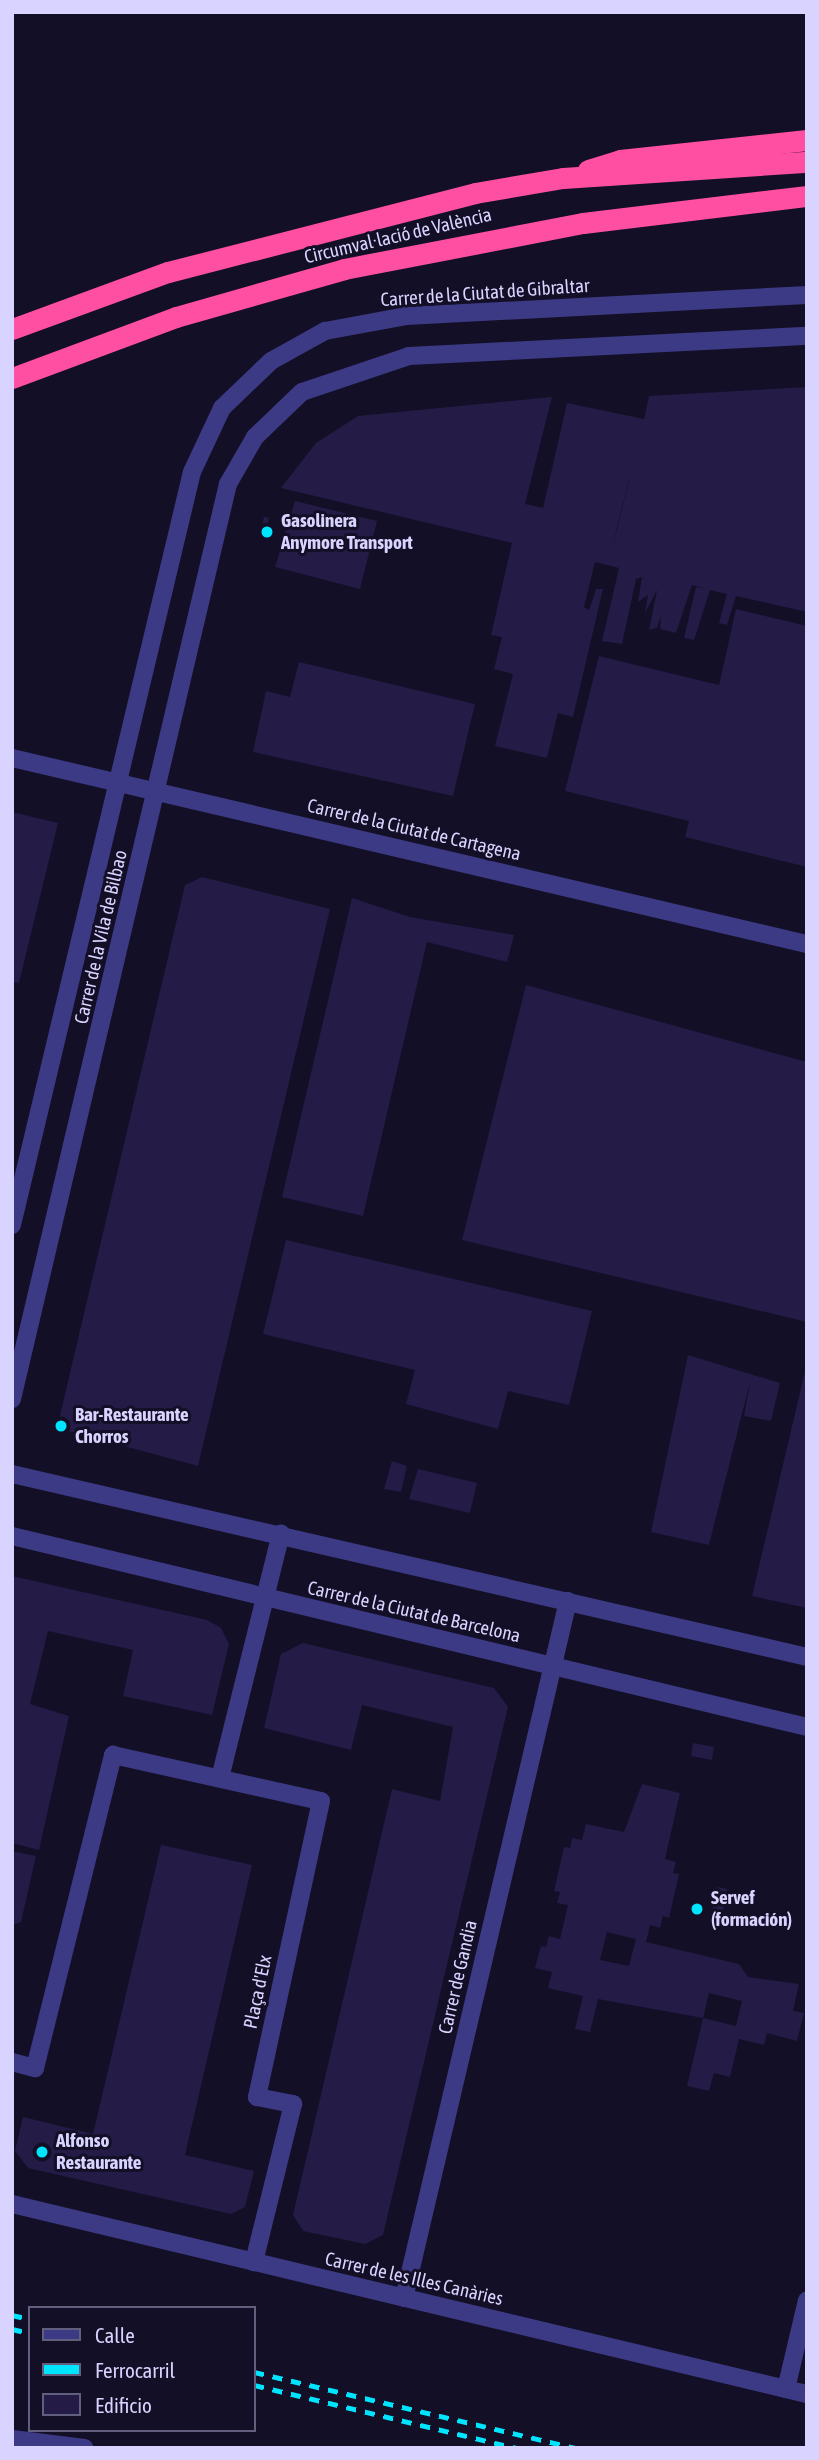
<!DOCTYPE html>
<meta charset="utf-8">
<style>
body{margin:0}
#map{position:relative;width:819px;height:2460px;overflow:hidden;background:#130f26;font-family:"Asap Condensed",sans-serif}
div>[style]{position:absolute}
.building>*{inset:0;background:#241b47}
.minor>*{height:18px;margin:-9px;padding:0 9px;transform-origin:9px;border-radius:9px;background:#3d3a85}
.highway>*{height:21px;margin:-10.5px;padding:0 10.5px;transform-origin:10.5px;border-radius:10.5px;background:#ff4fa3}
.rail>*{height:5px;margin-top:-2.5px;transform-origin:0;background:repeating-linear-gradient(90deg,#00e5ff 0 10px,transparent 0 19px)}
.dots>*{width:19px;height:19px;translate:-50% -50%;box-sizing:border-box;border:4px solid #130f26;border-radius:50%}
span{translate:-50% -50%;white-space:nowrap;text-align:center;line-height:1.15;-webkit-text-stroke:6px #130f26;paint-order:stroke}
.street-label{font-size:19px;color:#d9d4ff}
.poi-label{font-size:19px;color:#d9d4ff;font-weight:700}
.left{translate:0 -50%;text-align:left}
.frame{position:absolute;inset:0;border:14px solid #d9d4ff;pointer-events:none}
.legend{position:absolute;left:28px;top:2306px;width:228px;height:126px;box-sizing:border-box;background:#130f26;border:2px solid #625e7d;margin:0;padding:9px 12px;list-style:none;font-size:21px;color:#d9d4ff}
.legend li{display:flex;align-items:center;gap:14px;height:35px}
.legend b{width:35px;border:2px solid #625e7d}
</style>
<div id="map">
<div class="building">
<div style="clip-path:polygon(evenodd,807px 387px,807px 612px,736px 596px,727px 625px,719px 623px,727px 594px,710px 590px,694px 640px,684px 638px,696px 587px,707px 589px,692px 585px,676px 633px,660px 629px,661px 616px,657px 628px,649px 630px,657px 590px,645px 613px,648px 595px,638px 602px,642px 577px,636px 579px,622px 644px,602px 641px,619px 568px,595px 562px,584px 607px,589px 610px,596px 589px,603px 589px,573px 717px,558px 713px,547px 758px,495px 746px,513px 674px,494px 669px,502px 637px,491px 635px,512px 543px,281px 488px,316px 443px,358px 416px,552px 397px,525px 504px,543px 508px,567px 403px,644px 419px,649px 396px,807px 387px,630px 476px,630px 477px,612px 550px,617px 528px,630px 476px)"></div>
<div style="clip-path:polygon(295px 501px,377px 521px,360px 589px,275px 567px)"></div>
<div style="clip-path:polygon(264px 517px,269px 518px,264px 537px,259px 536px)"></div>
<div style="clip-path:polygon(736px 609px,807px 626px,807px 867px,685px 837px,689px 821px,565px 791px,599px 656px,719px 685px)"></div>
<div style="clip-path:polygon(299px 662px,475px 704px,453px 796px,253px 752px,266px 691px,290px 697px)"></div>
<div style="clip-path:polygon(12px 812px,58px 823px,19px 983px,12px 982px)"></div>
<div style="clip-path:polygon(202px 877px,330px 909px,198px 1466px,57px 1428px,185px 885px)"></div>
<div style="clip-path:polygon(352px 898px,410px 917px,514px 935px,507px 962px,427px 942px,363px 1216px,282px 1197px)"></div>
<div style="clip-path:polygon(526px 985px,807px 1062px,807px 1322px,462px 1240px)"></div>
<div style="clip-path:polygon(286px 1240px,592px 1311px,569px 1405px,508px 1391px,498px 1429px,406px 1404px,415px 1370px,263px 1334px)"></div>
<div style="clip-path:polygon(688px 1355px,780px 1383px,771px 1421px,744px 1416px,750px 1382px,709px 1545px,651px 1532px)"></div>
<div style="clip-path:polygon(806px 1367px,807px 1367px,807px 1608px,752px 1596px)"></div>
<div style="clip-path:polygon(392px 1461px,407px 1466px,401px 1492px,384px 1489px)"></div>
<div style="clip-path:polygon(418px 1469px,477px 1483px,470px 1513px,409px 1499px)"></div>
<div style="clip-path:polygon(12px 1576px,207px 1620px,221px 1628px,229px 1644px,212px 1715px,123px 1696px,133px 1650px,48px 1631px,30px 1704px,69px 1716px,39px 1850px,12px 1843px)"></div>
<div style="clip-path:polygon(303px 1643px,494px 1688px,508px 1707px,383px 2235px,365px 2244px,303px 2231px,293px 2215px,392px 1789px,440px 1801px,453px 1727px,362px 1705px,351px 1750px,264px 1728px,281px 1654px)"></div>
<div style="clip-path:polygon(693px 1743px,714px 1747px,712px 1760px,691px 1756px)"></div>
<div style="clip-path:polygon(evenodd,642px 1784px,680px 1793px,665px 1859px,676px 1862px,673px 1873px,679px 1874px,669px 1918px,663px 1916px,660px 1928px,650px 1925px,646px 1942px,739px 1964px,748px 1977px,799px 1984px,793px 2011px,804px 2013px,797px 2041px,767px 2033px,764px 2045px,739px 2039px,730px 2077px,714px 2073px,709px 2091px,687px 2086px,703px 2018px,598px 1999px,590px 2032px,575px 2029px,583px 1996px,548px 1988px,552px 1972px,535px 1968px,541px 1946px,546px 1947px,549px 1936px,560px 1939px,568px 1905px,557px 1903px,560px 1892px,554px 1891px,564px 1847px,570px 1848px,572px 1838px,582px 1840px,586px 1824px,624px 1832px,642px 1784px,607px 1932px,636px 1939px,629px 1966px,600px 1960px,607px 1932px,642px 1784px,709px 1993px,742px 2001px,736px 2026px,703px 2018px,709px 1993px)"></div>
<div style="clip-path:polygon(161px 1845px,252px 1865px,185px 2155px,254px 2171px,245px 2207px,231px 2214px,28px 2168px,15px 2151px,23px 2117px,93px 2134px)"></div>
<div style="clip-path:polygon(12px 1851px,36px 1856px,21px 1922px,12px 1925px)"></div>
<div style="clip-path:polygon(717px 1887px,727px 1889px,722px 1915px,712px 1913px)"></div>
</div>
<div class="minor">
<div style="left:12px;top:758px;width:816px;rotate:13.17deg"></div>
<div style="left:12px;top:1225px;width:774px;rotate:-76.56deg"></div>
<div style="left:192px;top:472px;width:71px;rotate:-64.9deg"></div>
<div style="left:222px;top:408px;width:68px;rotate:-43.8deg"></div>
<div style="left:271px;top:361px;width:62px;rotate:-29.1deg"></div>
<div style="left:325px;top:331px;width:82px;rotate:-10.5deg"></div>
<div style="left:406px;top:316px;width:402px;rotate:-3deg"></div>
<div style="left:12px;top:1399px;width:940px;rotate:-76.72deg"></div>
<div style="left:228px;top:484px;width:54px;rotate:-60.1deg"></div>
<div style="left:255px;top:437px;width:65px;rotate:-43.8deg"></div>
<div style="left:302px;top:392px;width:113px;rotate:-18.6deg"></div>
<div style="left:409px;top:356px;width:399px;rotate:-2.9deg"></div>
<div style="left:12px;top:1474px;width:816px;rotate:12.96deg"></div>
<div style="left:12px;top:1536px;width:818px;rotate:13.51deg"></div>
<div style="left:220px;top:1778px;width:252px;rotate:-76deg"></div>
<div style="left:12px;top:2062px;width:24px;rotate:15deg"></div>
<div style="left:35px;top:2068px;width:323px;rotate:-76deg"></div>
<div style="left:113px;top:1755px;width:213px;rotate:12.5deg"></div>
<div style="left:321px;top:1801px;width:303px;rotate:102.2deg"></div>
<div style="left:257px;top:2097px;width:37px;rotate:11deg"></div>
<div style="left:293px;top:2104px;width:163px;rotate:103.9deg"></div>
<div style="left:12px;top:2204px;width:817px;rotate:13.44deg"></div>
<div style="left:404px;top:2298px;width:716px;rotate:-76.76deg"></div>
<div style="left:786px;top:2389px;width:91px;rotate:-76.7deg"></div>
<div style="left:12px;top:2439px;width:73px;rotate:7.1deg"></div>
</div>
<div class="highway">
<div style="left:588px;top:170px;width:34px;rotate:-17deg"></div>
<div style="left:620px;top:160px;width:188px;rotate:-6.1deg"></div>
<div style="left:12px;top:329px;width:166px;rotate:-20.1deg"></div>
<div style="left:168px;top:272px;width:317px;rotate:-14.4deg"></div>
<div style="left:475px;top:193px;width:89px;rotate:-9.7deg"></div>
<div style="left:563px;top:178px;width:245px;rotate:-3.8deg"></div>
<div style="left:12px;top:378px;width:175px;rotate:-20.4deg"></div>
<div style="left:176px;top:317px;width:175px;rotate:-15.9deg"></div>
<div style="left:344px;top:269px;width:243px;rotate:-10.9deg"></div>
<div style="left:583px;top:223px;width:226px;rotate:-6.9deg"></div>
</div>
<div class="rail">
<div style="left:12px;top:2315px;width:18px;rotate:13deg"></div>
<div style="left:12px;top:2329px;width:18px;rotate:13deg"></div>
<div style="left:254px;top:2372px;width:331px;rotate:13.3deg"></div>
<div style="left:254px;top:2385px;width:270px;rotate:13.5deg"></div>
</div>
<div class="dots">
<div style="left:267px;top:532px;background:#00e5ff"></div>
<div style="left:61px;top:1426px;background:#00e5ff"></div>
<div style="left:697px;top:1909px;background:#00e5ff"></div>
<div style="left:42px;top:2152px;background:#00e5ff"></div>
</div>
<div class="street-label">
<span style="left:398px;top:236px;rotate:-13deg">Circumval·lació de València</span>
<span style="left:485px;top:293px;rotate:-4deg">Carrer de la Ciutat de Gibraltar</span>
<span style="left:414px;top:830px;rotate:13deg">Carrer de la Ciutat de Cartagena</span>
<span style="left:101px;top:937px;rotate:-77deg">Carrer de la Vila de Bilbao</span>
<span style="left:414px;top:1612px;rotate:13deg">Carrer de la Ciutat de Barcelona</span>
<span style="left:458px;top:1977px;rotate:-77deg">Carrer de Gandia</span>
<span style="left:258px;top:1992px;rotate:-78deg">Plaça d'Elx</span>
<span style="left:414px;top:2279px;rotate:13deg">Carrer de les Illes Canàries</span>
</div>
<div class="poi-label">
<span class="left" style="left:281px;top:532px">Gasolinera<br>Anymore Transport</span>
<span class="left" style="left:75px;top:1426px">Bar-Restaurante<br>Chorros</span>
<span class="left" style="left:711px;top:1909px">Servef<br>(formación)</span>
<span class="left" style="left:56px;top:2152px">Alfonso<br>Restaurante</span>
</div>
<div class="frame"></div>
<ul class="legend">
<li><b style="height:9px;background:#3d3a85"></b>Calle</li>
<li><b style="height:9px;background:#00e5ff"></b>Ferrocarril</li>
<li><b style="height:19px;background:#241b47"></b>Edificio</li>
</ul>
</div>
